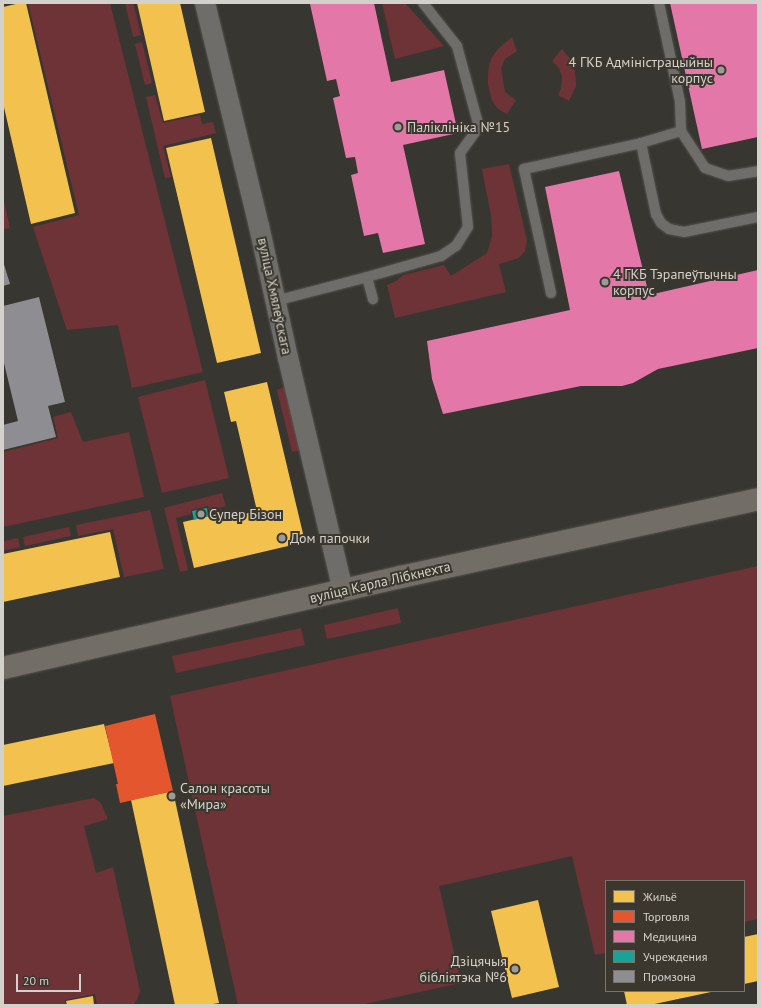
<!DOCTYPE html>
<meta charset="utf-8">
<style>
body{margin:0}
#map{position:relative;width:761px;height:1008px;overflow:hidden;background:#383631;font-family:"PT Sans",sans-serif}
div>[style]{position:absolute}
.green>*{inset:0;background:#6e3337}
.homes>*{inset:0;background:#f2c14e}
.shops>*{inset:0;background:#e4572e}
.health>*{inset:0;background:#e377a8}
.public>*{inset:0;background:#17a398}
.industry>*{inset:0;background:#8d8d92}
.roads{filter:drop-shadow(0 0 1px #56544f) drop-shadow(0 0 1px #56544f)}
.lane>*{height:10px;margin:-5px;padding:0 5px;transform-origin:5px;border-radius:5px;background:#6e6d6a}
.street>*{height:20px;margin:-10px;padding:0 10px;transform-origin:10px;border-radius:10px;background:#6e6d6a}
.secondary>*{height:22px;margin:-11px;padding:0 11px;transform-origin:11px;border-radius:11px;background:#726d67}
.dots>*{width:11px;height:11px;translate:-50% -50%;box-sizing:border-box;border:2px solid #3b372e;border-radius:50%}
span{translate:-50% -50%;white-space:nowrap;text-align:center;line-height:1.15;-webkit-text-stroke:4px #3b372e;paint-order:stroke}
.poi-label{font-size:14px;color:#d3d1cb}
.right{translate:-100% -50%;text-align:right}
.left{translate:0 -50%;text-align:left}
.street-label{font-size:14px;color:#d3d1cb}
.frame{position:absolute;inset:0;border:4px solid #d3d1cb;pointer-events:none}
.legend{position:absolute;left:605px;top:880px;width:140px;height:112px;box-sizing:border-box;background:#3b372e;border:1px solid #78756d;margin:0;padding:5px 7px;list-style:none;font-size:12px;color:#d3d1cb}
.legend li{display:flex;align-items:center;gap:8px;height:20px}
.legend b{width:20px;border:1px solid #78756d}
.scale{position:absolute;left:16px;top:974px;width:65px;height:18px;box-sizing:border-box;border:2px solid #d3d1cb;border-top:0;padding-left:5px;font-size:12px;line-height:14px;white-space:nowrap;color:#d3d1cb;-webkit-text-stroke:3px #3b372e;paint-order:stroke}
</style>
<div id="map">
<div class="green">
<div style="clip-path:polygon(28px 3px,110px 3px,203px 372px,132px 388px,118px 325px,67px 330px,33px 227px,79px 215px)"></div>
<div style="clip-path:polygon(125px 3px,133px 3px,141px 35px,133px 37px)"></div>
<div style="clip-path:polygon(382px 3px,405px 3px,444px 46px,395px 59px)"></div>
<div style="clip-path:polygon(512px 37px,517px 51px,505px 59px,501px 68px,505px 92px,516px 100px,507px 114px,498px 109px,492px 101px,488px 85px,488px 75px,489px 65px,492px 57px,498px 49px)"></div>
<div style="clip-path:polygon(142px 42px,152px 83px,145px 85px,135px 44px)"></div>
<div style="clip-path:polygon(562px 49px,571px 60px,575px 71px,576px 86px,569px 101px,558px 95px,561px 88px,562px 77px,559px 68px,552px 61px)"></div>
<div style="clip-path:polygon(155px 95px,163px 123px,200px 115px,202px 124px,213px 122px,216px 133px,163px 146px,171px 177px,165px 178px,146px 97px)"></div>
<div style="clip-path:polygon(509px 164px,527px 240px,525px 251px,519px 258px,499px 264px,506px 292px,395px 318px,387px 285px,396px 281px,403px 275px,444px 265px,451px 276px,487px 253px,492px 236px,491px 215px,482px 169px)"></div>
<div style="clip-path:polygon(3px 197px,10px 228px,3px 229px)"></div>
<div style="clip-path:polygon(205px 380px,229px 478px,162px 493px,138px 397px)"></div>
<div style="clip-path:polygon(285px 387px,301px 450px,292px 452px,277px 390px)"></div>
<div style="clip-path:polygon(71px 412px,83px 442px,129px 432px,144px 497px,3px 527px,3px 452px,58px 438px,53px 417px)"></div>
<div style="clip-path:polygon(222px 493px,226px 506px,209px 511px,208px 506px,191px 510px,191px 514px,176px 518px,188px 570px,180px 572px,164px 508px)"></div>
<div style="clip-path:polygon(150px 510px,164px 569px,124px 577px,113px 529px,78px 536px,76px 525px)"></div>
<div style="clip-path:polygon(69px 527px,71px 536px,25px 546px,23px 537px)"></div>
<div style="clip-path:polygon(18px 538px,20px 547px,3px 551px,3px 541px)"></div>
<div style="clip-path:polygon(758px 566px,758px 919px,744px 922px,744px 881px,606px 881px,606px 953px,595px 955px,572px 856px,439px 886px,461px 983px,360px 1005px,238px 1005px,170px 696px)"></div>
<div style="clip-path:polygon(398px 608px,401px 623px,327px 639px,324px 625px)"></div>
<div style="clip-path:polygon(301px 628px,305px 645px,176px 673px,172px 656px)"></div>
<div style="clip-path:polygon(94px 798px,101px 803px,108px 819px,84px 826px,96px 873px,113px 867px,140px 991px,137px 1000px,133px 1005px,97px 1005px,95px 994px,65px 1000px,66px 1005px,3px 1005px,3px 816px)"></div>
</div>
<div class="homes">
<div style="clip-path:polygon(20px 3px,26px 3px,75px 213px,31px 224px,3px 103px,3px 7px)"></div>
<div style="clip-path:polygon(137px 3px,180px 3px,205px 112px,164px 121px)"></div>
<div style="clip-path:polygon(211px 138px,261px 353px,217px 363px,166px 148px)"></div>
<div style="clip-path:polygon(267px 382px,305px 542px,194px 568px,183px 522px,218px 514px,219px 520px,257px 511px,236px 421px,231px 422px,224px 392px)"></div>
<div style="clip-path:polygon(110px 532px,120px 577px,3px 602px,3px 554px)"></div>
<div style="clip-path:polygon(104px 724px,114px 763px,3px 786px,3px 745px)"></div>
<div style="clip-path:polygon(173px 791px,219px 1003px,207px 1005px,175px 1005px,131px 800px)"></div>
<div style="clip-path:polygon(538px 900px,559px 987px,512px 998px,491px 911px)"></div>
<div style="clip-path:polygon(758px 934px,758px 981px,744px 984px,744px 937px)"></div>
<div style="clip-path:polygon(624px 991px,710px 991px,711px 992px,650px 1005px,627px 1005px)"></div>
<div style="clip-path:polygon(93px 996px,94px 1005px,67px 1005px,66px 1001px)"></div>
</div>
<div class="shops">
<div style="clip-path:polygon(155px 714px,173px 791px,120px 803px,116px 784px,118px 784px,105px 726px)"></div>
</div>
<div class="health">
<div style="clip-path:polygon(316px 3px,374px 3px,391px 82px,444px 70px,458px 133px,403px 145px,425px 244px,383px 253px,378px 233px,364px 236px,351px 175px,358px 173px,355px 157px,346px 158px,333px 98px,340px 96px,336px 79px,327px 81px,310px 4px)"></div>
<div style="clip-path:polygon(670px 3px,758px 3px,758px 137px,702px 149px)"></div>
<div style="clip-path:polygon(619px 171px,649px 295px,758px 270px,758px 348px,658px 369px,633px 383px,622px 386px,581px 386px,443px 414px,432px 379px,427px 341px,570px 310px,545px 187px)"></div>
</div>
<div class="public">
<div style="clip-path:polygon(207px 508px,208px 516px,194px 520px,192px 511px)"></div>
</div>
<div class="industry">
<div style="clip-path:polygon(3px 261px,10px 284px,3px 286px)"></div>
<div style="clip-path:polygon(39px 297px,65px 402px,48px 406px,56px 437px,3px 450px,3px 425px,18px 421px,3px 359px,3px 306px)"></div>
</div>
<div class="roads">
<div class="lane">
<div style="left:659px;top:3px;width:101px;rotate:78deg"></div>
<div style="left:680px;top:102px;width:29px;rotate:88deg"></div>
<div style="left:681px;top:131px;width:44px;rotate:57deg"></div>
<div style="left:705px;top:168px;width:24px;rotate:19deg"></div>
<div style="left:728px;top:176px;width:30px;rotate:-9deg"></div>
<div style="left:641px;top:143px;width:42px;rotate:-16.7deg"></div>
<div style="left:367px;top:277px;width:77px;rotate:-15.8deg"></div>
<div style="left:441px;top:256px;width:18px;rotate:-34deg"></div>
<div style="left:456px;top:246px;width:22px;rotate:-58deg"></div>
<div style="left:468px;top:227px;width:74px;rotate:-96.2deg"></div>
<div style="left:460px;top:153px;width:32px;rotate:-54deg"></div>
<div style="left:479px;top:127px;width:84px;rotate:-105.2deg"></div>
<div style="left:457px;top:46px;width:55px;rotate:-128.3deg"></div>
<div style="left:551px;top:293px;width:127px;rotate:-102.3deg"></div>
<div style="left:524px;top:169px;width:120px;rotate:-12.5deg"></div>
<div style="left:641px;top:143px;width:73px;rotate:78.1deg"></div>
<div style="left:656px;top:214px;width:10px;rotate:61deg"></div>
<div style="left:661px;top:223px;width:10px;rotate:37deg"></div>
<div style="left:669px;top:229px;width:15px;rotate:11deg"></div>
<div style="left:684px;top:232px;width:76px;rotate:-11.5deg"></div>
<div style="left:275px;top:301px;width:95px;rotate:-14.6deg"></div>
<div style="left:367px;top:277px;width:23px;rotate:75deg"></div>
</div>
<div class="street">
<div style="left:205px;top:3px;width:229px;rotate:76.4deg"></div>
<div style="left:259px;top:226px;width:135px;rotate:77.6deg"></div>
<div style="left:288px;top:358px;width:238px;rotate:76.7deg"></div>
</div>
<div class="secondary">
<div style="left:3px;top:668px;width:408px;rotate:-12.9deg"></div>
<div style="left:401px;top:577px;width:365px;rotate:-12.3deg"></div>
</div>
</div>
<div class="dots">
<div style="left:721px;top:70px;background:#9d9b95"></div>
<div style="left:398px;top:127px;background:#9d9b95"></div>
<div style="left:605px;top:282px;background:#9d9b95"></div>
<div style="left:201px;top:514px;background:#9d9b95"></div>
<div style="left:282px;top:538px;background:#9d9b95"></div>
<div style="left:172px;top:796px;background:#9d9b95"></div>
<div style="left:515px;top:969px;background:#9d9b95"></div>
</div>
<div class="poi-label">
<span class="right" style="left:713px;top:70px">4 ГКБ Адміністрацыйны<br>корпус</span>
<span class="left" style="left:407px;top:127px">Паліклініка №15</span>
<span class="left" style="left:613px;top:282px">4 ГКБ Тэрапеўтычны<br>корпус</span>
<span class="left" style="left:209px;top:514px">Супер Бізон</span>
<span class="left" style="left:290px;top:538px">Дом папочки</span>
<span class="left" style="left:180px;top:796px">Салон красоты<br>«Мира»</span>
<span class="right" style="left:507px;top:969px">Дзіцячыя<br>бібліятэка №6</span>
</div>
<div class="street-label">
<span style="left:275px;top:296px;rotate:78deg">вуліца Хмялеўскага</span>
<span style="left:380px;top:582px;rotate:-13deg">вуліца Карла Лібкнехта</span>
</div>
<div class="frame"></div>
<ul class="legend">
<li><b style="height:11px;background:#f2c14e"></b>Жильё</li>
<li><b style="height:11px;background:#e4572e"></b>Торговля</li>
<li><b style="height:11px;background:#e377a8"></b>Медицина</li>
<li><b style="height:11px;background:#17a398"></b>Учреждения</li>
<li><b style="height:11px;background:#8d8d92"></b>Промзона</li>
</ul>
<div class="scale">20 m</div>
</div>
